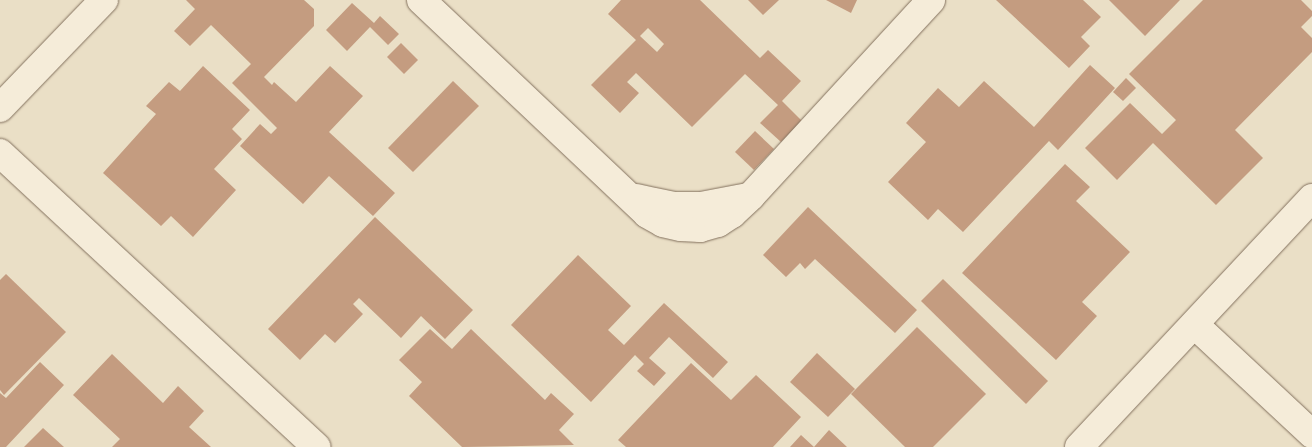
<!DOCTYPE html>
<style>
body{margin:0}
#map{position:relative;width:1312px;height:447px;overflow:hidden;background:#eadfc6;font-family:Literata,serif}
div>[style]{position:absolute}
.building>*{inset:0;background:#c49c80}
.roads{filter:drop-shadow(0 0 1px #83715e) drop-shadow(0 0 1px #83715e)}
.minor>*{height:28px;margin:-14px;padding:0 14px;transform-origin:14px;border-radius:14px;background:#f5ecd9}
span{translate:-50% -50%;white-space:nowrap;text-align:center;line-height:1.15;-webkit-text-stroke:5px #f2e9d5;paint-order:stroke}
</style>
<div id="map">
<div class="building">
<div style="clip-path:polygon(186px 0,304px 0,314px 9px,314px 26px,264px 77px,272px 85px,274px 82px,296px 102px,330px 66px,363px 96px,329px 132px,395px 193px,373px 216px,329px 176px,303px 204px,240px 146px,260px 124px,271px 134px,277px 128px,232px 83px,251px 64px,211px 25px,190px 46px,174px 31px,195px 9px)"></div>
<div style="clip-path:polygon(evenodd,621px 0,700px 0,760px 58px,768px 50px,801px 81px,782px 101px,802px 121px,781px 142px,760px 123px,778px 105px,745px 74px,692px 127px,636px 73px,627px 82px,639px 93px,620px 113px,591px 85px,636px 40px,608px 14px,621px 0,648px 28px,664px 44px,657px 52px,640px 36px,648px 28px)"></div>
<div style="clip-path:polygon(748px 0,779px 0,763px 15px)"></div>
<div style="clip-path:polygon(826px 0,857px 0,851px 13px)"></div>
<div style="clip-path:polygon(996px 0,1083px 0,1101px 17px,1081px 37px,1090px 46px,1069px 68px)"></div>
<div style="clip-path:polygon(1109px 0,1180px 0,1145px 36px)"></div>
<div style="clip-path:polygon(1203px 0,1301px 0,1312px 11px,1312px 16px,1301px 27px,1312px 38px,1312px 52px,1235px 130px,1263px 158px,1216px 205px,1153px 143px,1117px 180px,1085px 148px,1130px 103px,1162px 134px,1176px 120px,1129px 74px)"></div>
<div style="clip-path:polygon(352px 3px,374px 23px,380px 16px,399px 34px,388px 45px,370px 27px,347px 51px,326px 30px)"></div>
<div style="clip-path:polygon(401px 43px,418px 60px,404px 74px,387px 57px)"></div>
<div style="clip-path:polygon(1090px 65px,1115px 88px,1058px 150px,1049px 141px,963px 232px,938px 209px,928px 220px,888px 182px,926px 142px,906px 123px,938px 88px,959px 107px,984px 81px,1034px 127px)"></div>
<div style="clip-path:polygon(203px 66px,250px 110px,232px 129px,242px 139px,214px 169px,236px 190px,193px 237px,171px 216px,161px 226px,103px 173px,156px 114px,146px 106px,169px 82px,180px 91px)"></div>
<div style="clip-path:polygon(1126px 78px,1136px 88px,1123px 101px,1113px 92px)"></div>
<div style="clip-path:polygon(453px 81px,479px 106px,413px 172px,388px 148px)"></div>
<div style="clip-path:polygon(755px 131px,774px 149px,754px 170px,735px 152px)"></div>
<div style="clip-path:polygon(1065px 164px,1090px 187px,1076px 201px,1130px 252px,1082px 302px,1097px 316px,1056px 360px,962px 273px)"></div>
<div style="clip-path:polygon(808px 207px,917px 310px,895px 333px,815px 259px,805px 269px,800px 263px,786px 277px,763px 255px)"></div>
<div style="clip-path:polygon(375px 217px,473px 310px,445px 339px,421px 316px,401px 338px,359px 298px,353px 304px,363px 314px,335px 343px,325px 334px,300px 360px,268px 329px)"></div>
<div style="clip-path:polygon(578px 255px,631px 306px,608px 330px,624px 345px,664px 303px,728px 362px,713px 378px,669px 337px,649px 358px,666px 373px,654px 386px,637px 371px,644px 364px,635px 355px,591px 402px,511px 325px)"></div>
<div style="clip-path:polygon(6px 274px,66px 332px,4px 395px,0 390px,0 280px)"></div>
<div style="clip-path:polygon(943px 279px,1048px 381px,1026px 404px,921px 301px)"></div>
<div style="clip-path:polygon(917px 327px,986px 394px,933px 447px,905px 447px,851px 394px)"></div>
<div style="clip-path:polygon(430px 329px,452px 349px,471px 329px,545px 400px,551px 393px,574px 414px,559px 430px,574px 445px,462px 447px,409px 396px,422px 382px,399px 360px)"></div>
<div style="clip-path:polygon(817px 353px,855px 389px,828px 417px,790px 382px)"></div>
<div style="clip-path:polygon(112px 354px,163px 403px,178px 386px,204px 411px,189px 427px,211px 447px,112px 447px,120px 439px,73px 395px)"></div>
<div style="clip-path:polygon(40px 362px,64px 385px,6px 447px,0 447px,0 393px,6px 398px)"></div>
<div style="clip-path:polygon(691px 363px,731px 400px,756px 375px,801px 417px,773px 447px,626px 447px,618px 440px)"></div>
<div style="clip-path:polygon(43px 428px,64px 447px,24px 447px)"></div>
<div style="clip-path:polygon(829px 430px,847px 447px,790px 447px,801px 435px,814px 447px)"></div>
</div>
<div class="roads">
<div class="minor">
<div style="left:421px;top:0;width:311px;rotate:43.4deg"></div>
<div style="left:647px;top:214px;width:18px;rotate:29deg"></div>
<div style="left:663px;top:223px;width:18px;rotate:13deg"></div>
<div style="left:681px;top:227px;width:19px;rotate:3deg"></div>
<div style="left:700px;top:228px;width:19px;rotate:-16deg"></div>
<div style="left:718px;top:223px;width:17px;rotate:-33deg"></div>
<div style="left:732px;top:214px;width:26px;rotate:-43deg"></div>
<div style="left:751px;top:196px;width:266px;rotate:-47.4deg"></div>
<div style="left:0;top:108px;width:150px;rotate:-46.1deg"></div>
<div style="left:0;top:153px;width:432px;rotate:42.9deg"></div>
<div style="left:636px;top:198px;width:40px;rotate:12deg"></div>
<div style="left:675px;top:206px;width:26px"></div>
<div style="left:701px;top:206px;width:48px;rotate:-10.8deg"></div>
<div style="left:1195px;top:325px;width:160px;rotate:43deg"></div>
<div style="left:1079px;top:447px;width:341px;rotate:-46.9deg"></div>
</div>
</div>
</div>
